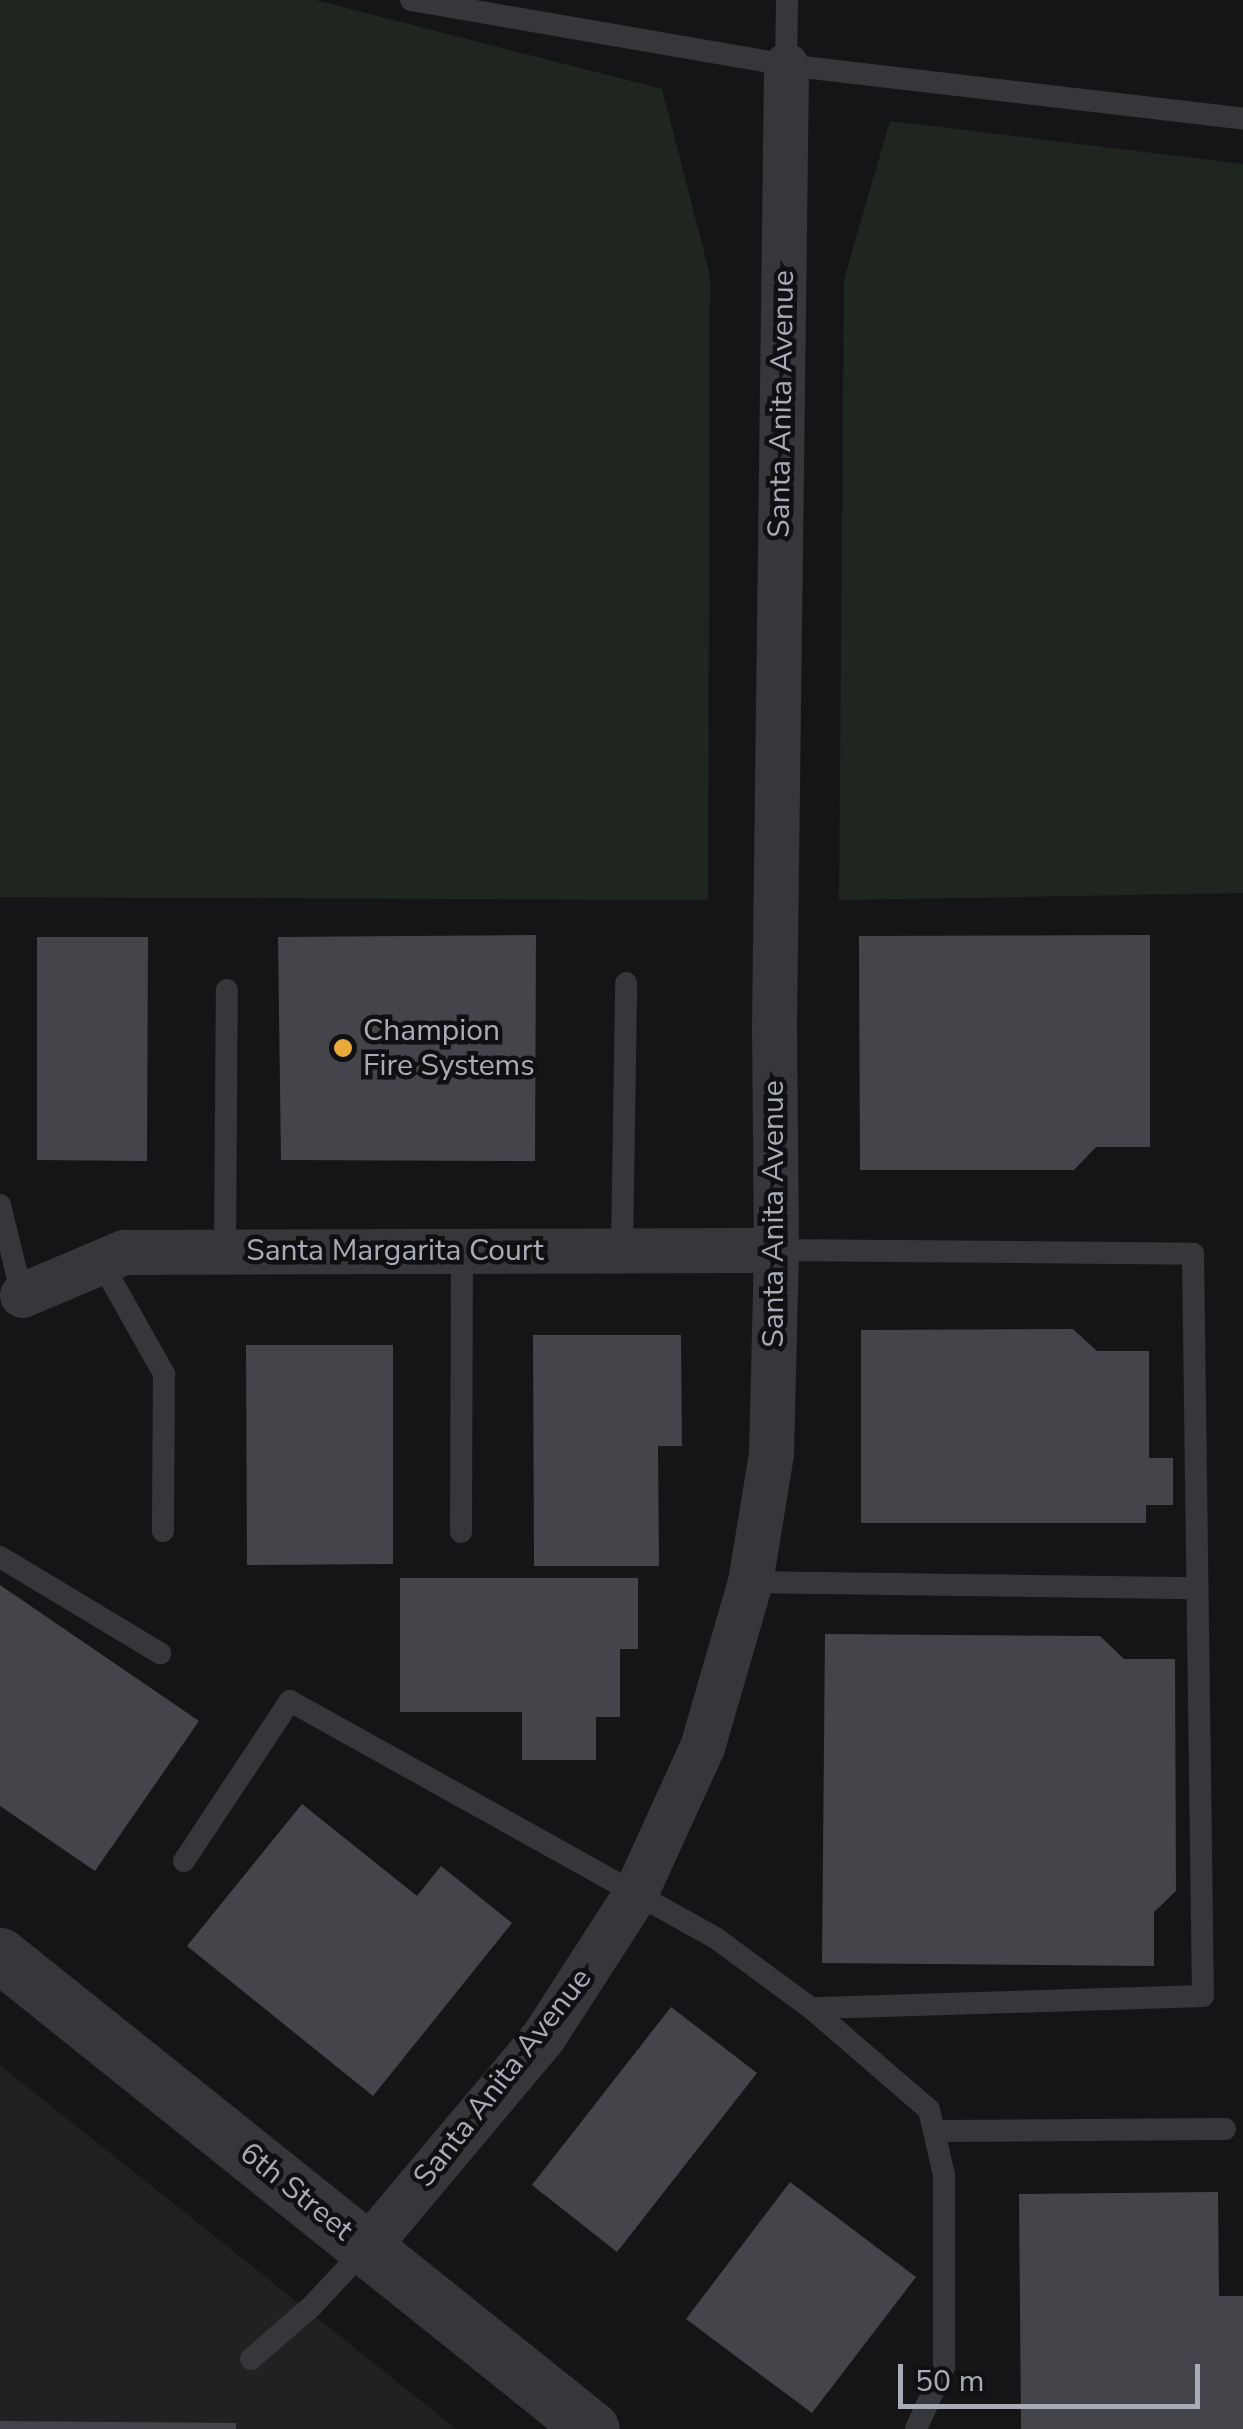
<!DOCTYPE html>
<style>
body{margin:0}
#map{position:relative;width:1243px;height:2429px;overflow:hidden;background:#151517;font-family:"Nunito Sans",sans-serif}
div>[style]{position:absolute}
.built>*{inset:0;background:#212124}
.green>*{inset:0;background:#1f2620}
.building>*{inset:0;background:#44454a}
.service>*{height:22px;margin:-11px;padding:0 11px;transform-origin:11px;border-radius:11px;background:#36373b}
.minor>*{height:45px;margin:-22.5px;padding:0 22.5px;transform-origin:22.5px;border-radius:22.5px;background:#36373b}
.tertiary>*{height:55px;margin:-27.5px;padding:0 27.5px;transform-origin:27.5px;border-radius:27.5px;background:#36373b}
.dots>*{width:28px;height:28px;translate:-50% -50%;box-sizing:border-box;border:5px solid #101012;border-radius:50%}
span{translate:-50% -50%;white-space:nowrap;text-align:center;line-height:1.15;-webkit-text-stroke:9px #101012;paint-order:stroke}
.street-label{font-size:30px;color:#a7acb6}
.poi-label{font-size:30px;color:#a7acb6}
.left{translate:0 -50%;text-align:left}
.scale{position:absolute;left:898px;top:2364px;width:302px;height:45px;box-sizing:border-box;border:5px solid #a7acb6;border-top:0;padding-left:12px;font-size:30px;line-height:35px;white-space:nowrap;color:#a7acb6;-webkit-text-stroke:8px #101012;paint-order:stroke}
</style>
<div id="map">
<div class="built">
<div style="clip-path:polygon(0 2065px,456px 2429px,0 2429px)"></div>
</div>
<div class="green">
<div style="clip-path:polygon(0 0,315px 0,662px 89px,710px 275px,708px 900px,0 897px)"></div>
<div style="clip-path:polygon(890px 121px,1243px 164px,1243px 893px,839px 900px,844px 279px)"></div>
</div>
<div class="building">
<div style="clip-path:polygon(536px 935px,535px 1161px,281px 1160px,278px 937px)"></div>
<div style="clip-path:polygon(1150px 935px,1150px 1147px,1096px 1147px,1074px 1170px,860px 1170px,859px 936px)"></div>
<div style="clip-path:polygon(37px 937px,148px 937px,147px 1161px,37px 1160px)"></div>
<div style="clip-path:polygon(1073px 1329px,1097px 1351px,1149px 1351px,1149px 1458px,1173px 1458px,1173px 1505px,1146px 1505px,1146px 1523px,861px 1523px,861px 1330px)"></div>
<div style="clip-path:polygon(533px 1335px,681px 1335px,682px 1446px,658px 1446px,659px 1566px,534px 1566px)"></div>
<div style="clip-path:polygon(246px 1345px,393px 1345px,393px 1564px,247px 1565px)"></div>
<div style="clip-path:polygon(400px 1578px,638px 1578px,638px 1649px,620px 1649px,620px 1717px,596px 1717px,596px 1760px,522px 1760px,522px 1712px,400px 1712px)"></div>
<div style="clip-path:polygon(0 1585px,199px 1721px,95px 1871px,0 1806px)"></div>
<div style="clip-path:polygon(825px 1634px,1100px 1636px,1124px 1659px,1175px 1659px,1176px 1891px,1154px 1912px,1154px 1966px,822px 1963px)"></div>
<div style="clip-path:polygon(302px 1804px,417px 1896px,441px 1866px,512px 1923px,373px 2096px,187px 1946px)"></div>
<div style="clip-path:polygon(671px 2007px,757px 2073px,617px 2252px,532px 2185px)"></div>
<div style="clip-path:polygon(790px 2182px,916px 2277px,812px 2413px,686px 2319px)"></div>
<div style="clip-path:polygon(1218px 2192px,1219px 2296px,1243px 2296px,1243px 2429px,1021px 2429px,1019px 2194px)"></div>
<div style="clip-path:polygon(0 2421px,236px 2423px,236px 2429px,0 2429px)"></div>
</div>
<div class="service">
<div style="left:411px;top:0;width:381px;rotate:9.8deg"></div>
<div style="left:786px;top:65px;width:460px;rotate:6.7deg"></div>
<div style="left:786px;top:65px;width:65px;rotate:-89.1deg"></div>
<div style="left:0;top:1205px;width:93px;rotate:76.3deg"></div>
<div style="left:622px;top:1249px;width:266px;rotate:-89.1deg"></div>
<div style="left:776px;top:1250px;width:417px;rotate:0.5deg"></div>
<div style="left:1193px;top:1254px;width:742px;rotate:89.23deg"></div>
<div style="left:1203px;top:1996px;width:392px;rotate:178.2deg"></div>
<div style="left:225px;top:1252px;width:262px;rotate:-89.6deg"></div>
<div style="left:101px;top:1262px;width:129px;rotate:60.6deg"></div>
<div style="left:164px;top:1374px;width:157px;rotate:90.4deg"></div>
<div style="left:461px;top:1532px;width:282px;rotate:-89.8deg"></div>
<div style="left:0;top:1557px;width:187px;rotate:31deg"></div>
<div style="left:750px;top:1582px;width:447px;rotate:0.8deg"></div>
<div style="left:184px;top:1861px;width:192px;rotate:-56.5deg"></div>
<div style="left:290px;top:1701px;width:489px;rotate:29.1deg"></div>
<div style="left:717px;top:1939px;width:117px;rotate:36.3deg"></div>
<div style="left:811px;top:2008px;width:156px;rotate:40.8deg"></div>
<div style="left:929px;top:2110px;width:67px;rotate:77deg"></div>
<div style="left:944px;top:2175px;width:192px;rotate:90deg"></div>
<div style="left:944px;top:2367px;width:68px;rotate:114.3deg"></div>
<div style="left:934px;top:2131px;width:291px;rotate:-0.4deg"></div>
<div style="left:251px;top:2359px;width:81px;rotate:-41deg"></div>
<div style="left:312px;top:2306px;width:79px;rotate:-47deg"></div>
</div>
<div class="minor">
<div style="left:22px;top:1295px;width:111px;rotate:-22.9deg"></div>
<div style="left:124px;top:1252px;width:652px;rotate:-0.18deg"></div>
<div style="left:366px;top:2248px;width:275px;rotate:-50deg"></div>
<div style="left:543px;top:2037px;width:168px;rotate:-57.2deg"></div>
<div style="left:634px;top:1896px;width:164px;rotate:-65.5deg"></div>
<div style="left:702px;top:1747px;width:172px;rotate:-73.8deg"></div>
<div style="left:750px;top:1582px;width:130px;rotate:-80.7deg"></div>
<div style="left:771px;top:1454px;width:204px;rotate:-88.6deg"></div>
<div style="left:776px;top:1250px;width:225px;rotate:-90.5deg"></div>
<div style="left:774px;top:1025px;width:960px;rotate:-89.28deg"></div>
</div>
<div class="tertiary">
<div style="left:0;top:1955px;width:758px;rotate:38.68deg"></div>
</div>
<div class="dots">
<div style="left:343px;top:1048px;background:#e8aa3b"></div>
</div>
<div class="street-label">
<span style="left:782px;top:404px;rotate:-89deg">Santa Anita Avenue</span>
<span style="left:774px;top:1214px;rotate:-90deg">Santa Anita Avenue</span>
<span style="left:395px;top:1251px">Santa Margarita Court</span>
<span style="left:503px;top:2078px;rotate:-52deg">Santa Anita Avenue</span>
<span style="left:296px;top:2192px;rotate:39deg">6th Street</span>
</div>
<div class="poi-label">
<span class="left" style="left:363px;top:1048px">Champion<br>Fire Systems</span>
</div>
<div class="scale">50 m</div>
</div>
